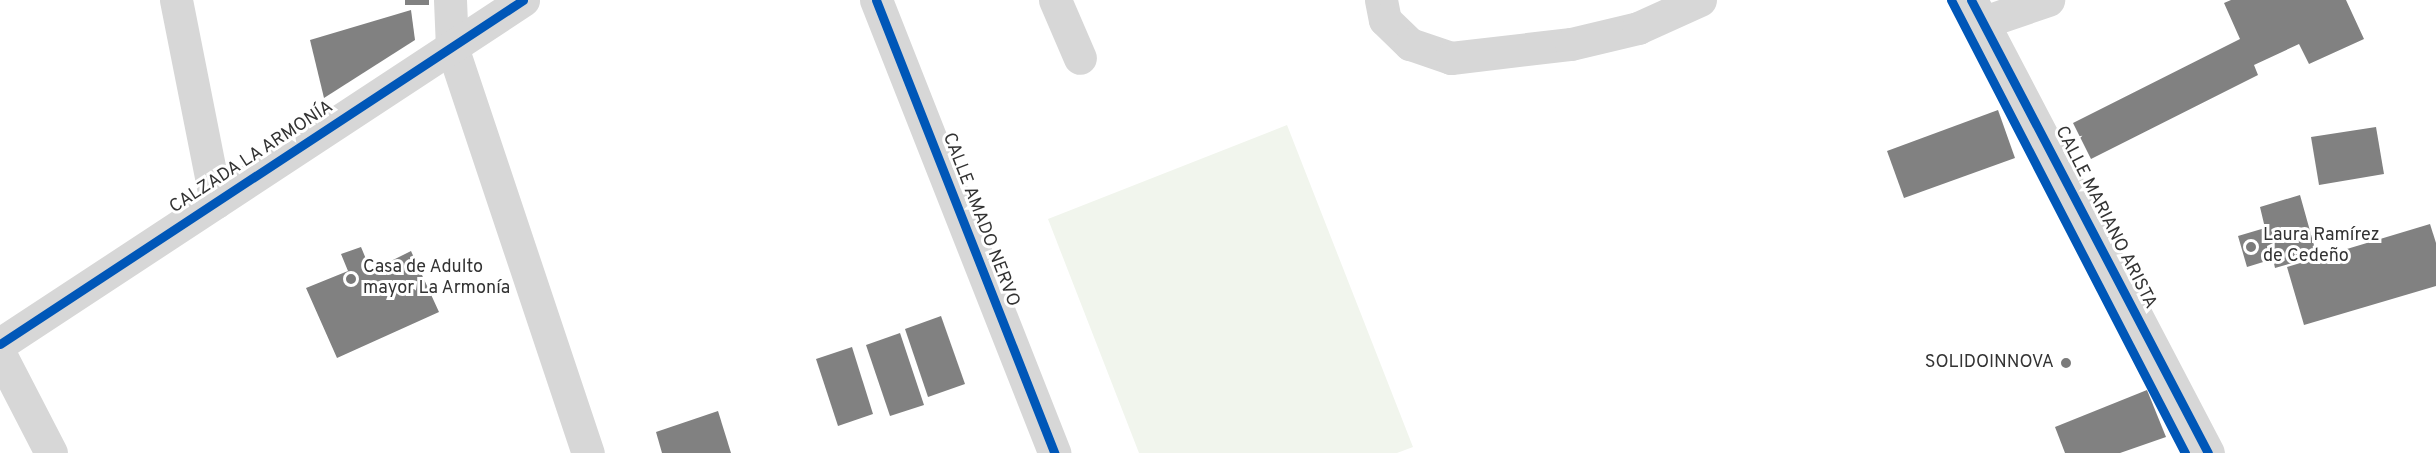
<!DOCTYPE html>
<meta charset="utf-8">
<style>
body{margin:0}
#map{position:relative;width:2436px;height:453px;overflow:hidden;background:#fff;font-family:Overpass,sans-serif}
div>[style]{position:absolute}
.green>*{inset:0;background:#f1f5ed}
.building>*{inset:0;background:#818181}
.minor>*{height:33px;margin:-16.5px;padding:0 16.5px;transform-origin:16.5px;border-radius:16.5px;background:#d7d7d7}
.cycleway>*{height:9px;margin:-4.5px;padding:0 4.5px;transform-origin:4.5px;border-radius:4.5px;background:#0057b8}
.dots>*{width:16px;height:16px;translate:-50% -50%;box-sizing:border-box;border:3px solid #fff;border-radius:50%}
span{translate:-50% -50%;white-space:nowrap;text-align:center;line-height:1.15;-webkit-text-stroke:6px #fff;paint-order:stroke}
.street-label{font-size:18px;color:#333}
.poi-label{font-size:18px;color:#333}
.left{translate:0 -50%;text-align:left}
.right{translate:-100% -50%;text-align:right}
</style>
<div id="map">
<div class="green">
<div style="clip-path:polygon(1287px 125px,1413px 447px,1397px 453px,1139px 453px,1048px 219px)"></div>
</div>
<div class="building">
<div style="clip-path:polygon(405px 0,429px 0,429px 5px,405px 5px)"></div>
<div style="clip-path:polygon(2231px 0,2346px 0,2364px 39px,2309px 64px,2299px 44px,2254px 65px,2258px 75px,2091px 159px,2073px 123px,2240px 39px,2224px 3px)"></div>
<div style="clip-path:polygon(411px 10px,415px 40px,324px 98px,310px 40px)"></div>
<div style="clip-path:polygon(1998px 110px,2015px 158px,1904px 198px,1887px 151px)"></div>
<div style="clip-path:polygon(2376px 127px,2384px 174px,2319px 185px,2311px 137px)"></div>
<div style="clip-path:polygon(2300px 195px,2317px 256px,2275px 268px,2273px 259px,2247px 267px,2238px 236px,2265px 228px,2260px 207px)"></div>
<div style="clip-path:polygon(2430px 224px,2436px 243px,2436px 286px,2304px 325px,2287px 267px)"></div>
<div style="clip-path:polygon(361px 247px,371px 271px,411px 251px,439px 312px,337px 358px,306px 288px,348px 271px,341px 254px)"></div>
<div style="clip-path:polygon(941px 316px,965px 384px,928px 397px,905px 329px)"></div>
<div style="clip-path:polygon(900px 333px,924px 405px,890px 416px,866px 345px)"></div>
<div style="clip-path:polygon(852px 347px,873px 414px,838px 426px,816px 359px)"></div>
<div style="clip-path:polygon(2147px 390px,2166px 437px,2120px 453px,2065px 453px,2055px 427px)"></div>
<div style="clip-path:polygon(718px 411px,731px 453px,662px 453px,656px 432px)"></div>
</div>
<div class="minor">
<div style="left:176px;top:0;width:206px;rotate:78.8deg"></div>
<div style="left:450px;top:0;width:47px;rotate:87.6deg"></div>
<div style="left:452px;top:47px;width:428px;rotate:71.5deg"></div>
<div style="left:876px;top:0;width:487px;rotate:68.5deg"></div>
<div style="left:1055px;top:0;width:63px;rotate:66.7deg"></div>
<div style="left:1381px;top:0;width:20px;rotate:79deg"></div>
<div style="left:1385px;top:20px;width:35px;rotate:44deg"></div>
<div style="left:1410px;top:44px;width:43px;rotate:18.9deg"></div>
<div style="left:1451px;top:58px;width:121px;rotate:-6.7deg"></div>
<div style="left:1571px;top:44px;width:69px;rotate:-13.4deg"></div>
<div style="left:1638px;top:28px;width:68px;rotate:-24.3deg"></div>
<div style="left:1971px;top:0;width:511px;rotate:62.38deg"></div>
<div style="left:1984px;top:22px;width:68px;rotate:-19deg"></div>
<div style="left:0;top:344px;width:626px;rotate:-33.33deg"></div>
<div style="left:0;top:354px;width:111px;rotate:62.7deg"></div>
</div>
<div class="cycleway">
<div style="left:876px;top:0;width:487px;rotate:68.5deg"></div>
<div style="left:1951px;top:0;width:510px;rotate:62.68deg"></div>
<div style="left:1971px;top:0;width:511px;rotate:62.38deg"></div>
<div style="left:0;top:344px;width:626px;rotate:-33.33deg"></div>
</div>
<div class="dots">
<div style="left:2251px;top:247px;background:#7a7a7a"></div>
<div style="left:351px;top:279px;background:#7a7a7a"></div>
<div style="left:2066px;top:363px;background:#7a7a7a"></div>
</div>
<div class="street-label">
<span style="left:252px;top:158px;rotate:-33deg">CALZADA LA ARMONÍA</span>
<span style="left:2105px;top:218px;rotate:63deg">CALLE MARIANO ARISTA</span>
<span style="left:980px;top:220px;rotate:69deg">CALLE AMADO NERVO</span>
</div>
<div class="poi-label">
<span class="left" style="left:2263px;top:247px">Laura Ramírez<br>de Cedeño</span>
<span class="left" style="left:363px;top:279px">Casa de Adulto<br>mayor La Armonía</span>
<span class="right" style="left:2054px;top:363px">SOLIDOINNOVA</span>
</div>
</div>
